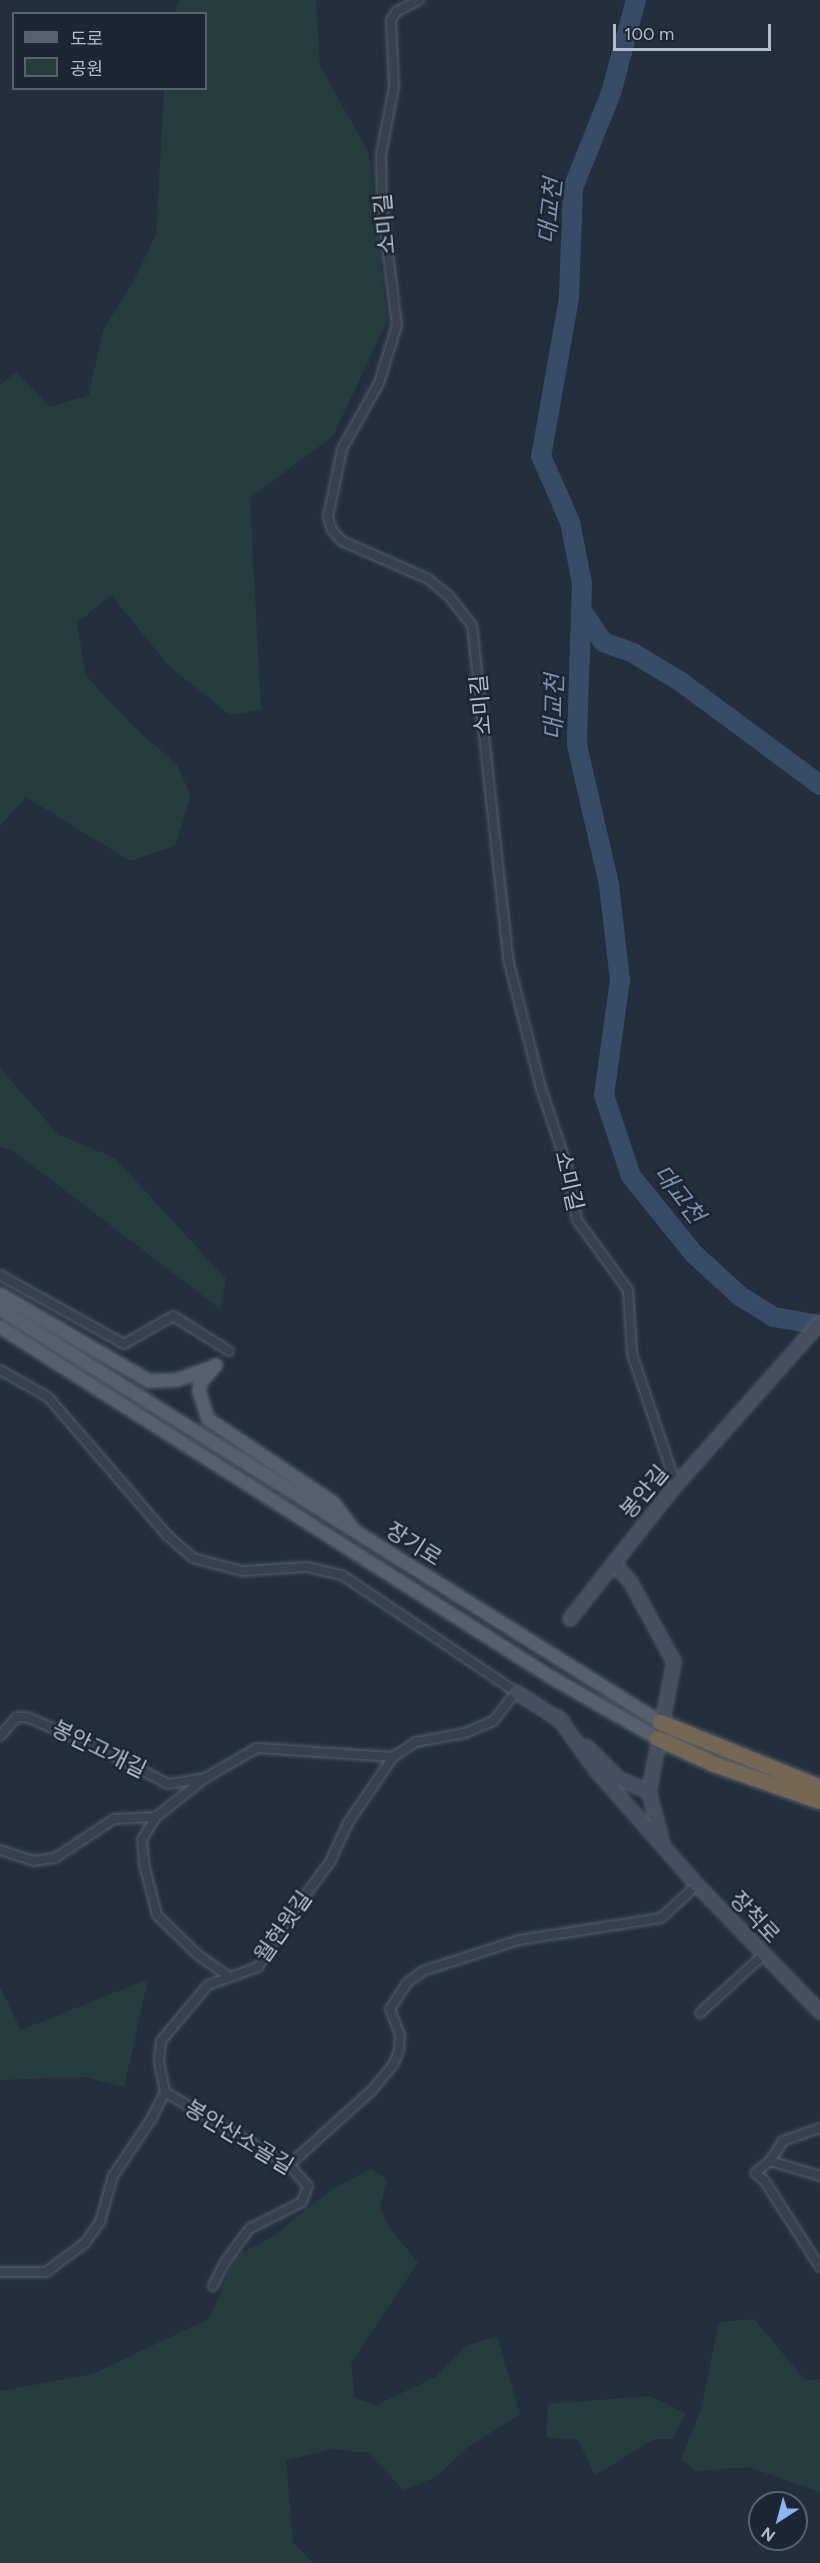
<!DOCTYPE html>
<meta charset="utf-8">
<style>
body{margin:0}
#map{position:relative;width:820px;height:2563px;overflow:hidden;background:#242f3e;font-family:Figtree,"Noto Sans KR",sans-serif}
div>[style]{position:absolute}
.green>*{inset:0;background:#263c3f}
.river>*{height:20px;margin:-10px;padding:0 10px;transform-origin:10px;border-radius:10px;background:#394c67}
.roads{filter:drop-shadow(0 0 2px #565f6c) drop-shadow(0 0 2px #565f6c)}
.street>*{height:8px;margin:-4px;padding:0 4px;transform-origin:4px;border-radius:4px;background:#38414e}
.secondary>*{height:12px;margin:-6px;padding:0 6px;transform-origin:6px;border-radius:6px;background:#465061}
.primary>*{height:12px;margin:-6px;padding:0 6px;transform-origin:6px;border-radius:6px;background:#56606e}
.highway>*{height:15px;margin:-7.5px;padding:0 7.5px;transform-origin:7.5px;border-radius:7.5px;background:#746855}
span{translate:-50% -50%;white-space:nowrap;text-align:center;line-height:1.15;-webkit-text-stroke:5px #1d2633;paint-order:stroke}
.street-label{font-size:22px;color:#b4bcc9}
.water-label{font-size:24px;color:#7c92b1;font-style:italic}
.legend{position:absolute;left:12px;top:12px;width:195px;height:78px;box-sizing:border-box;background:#1d2633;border:2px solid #59626f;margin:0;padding:8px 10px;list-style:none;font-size:18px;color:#b4bcc9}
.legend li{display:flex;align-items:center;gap:12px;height:30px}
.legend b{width:30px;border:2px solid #59626f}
.north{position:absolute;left:748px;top:2491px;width:60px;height:60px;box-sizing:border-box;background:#1d2633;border:2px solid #59626f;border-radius:50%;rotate:216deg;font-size:16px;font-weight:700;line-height:24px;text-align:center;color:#b4bcc9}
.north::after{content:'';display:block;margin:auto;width:21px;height:27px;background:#8ab4f8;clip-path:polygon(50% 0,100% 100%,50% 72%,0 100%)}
.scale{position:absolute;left:613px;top:24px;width:158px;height:27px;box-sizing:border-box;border:3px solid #b4bcc9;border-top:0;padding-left:8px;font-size:18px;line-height:21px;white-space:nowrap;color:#b4bcc9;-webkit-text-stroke:4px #1d2633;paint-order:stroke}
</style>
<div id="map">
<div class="green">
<div style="clip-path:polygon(179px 0,316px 0,320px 66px,369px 153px,387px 321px,333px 436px,250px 498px,261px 710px,230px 715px,169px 666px,111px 595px,77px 623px,86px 676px,137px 730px,177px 764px,191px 796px,175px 846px,130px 861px,26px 797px,0 826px,0 385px,16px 372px,50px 407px,89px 395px,103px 330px,133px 282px,156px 235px,164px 89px,206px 88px,206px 14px,175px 13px)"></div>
<div style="clip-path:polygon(0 1068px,59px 1135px,115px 1158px,226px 1279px,220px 1309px,12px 1150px,0 1147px)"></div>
<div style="clip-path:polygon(148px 1979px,124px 2087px,85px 2077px,0 2080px,0 1987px,21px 2030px)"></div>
<div style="clip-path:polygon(371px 2169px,387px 2180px,380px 2208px,390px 2229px,418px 2262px,351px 2363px,355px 2398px,377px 2405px,437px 2376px,466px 2346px,497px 2336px,520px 2414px,467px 2448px,436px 2477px,404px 2490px,368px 2453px,334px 2449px,286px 2460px,293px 2542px,313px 2563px,0 2563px,0 2391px,93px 2374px,210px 2318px,235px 2256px,272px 2237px,332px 2189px)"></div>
<div style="clip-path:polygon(754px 2319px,805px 2380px,820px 2379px,820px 2492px,748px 2467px,695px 2471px,681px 2459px,701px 2409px,719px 2322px)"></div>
<div style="clip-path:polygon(650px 2396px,686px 2413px,673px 2439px,654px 2439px,595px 2475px,578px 2440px,546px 2437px,548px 2404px)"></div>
</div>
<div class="river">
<div style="left:636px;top:0;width:96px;rotate:105deg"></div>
<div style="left:611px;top:93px;width:102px;rotate:111.8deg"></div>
<div style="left:573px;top:188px;width:110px;rotate:92.1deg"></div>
<div style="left:569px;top:298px;width:160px;rotate:100deg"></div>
<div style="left:541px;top:456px;width:72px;rotate:66.3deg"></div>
<div style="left:570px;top:522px;width:62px;rotate:78.9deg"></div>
<div style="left:582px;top:583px;width:162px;rotate:91.8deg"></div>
<div style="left:577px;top:745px;width:144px;rotate:77.1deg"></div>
<div style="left:609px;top:885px;width:96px;rotate:83.4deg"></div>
<div style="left:620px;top:980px;width:116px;rotate:97.9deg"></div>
<div style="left:604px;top:1095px;width:85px;rotate:71.6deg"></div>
<div style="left:631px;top:1176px;width:100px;rotate:51.1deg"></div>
<div style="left:694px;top:1254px;width:62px;rotate:42.4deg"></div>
<div style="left:740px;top:1296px;width:40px;rotate:32deg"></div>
<div style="left:774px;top:1317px;width:47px;rotate:9.9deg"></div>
<div style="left:581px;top:610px;width:39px;rotate:55deg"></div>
<div style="left:603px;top:642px;width:32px;rotate:20deg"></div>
<div style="left:633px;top:653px;width:56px;rotate:31.1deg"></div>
<div style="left:681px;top:682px;width:173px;rotate:36.5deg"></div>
</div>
<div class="roads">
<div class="street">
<div style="left:419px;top:0;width:25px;rotate:153deg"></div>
<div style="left:397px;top:11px;width:11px;rotate:124deg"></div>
<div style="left:391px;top:20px;width:67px;rotate:87.4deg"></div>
<div style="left:394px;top:87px;width:69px;rotate:100.8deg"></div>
<div style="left:381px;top:155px;width:50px;rotate:88.9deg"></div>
<div style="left:382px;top:205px;width:121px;rotate:82.9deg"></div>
<div style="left:397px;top:325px;width:61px;rotate:107.2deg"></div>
<div style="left:379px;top:383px;width:76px;rotate:119.3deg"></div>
<div style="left:342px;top:449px;width:69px;rotate:101.6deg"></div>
<div style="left:328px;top:517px;width:14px;rotate:73deg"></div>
<div style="left:332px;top:530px;width:15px;rotate:48deg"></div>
<div style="left:342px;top:541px;width:94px;rotate:23.8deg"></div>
<div style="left:428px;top:579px;width:27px;rotate:39deg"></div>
<div style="left:449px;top:596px;width:37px;rotate:52deg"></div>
<div style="left:472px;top:625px;width:336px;rotate:83.8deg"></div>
<div style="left:508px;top:959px;width:130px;rotate:75.7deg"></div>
<div style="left:540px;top:1085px;width:89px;rotate:71.6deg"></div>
<div style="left:568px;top:1169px;width:52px;rotate:80deg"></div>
<div style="left:577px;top:1220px;width:87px;rotate:53.9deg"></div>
<div style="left:628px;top:1290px;width:64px;rotate:86.4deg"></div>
<div style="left:632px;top:1354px;width:138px;rotate:71.4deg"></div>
<div style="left:0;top:1275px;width:142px;rotate:29.1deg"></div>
<div style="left:124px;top:1344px;width:56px;rotate:-29.7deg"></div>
<div style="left:173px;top:1316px;width:66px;rotate:32deg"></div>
<div style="left:0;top:1370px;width:55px;rotate:29.4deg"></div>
<div style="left:48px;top:1397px;width:184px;rotate:49.2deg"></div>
<div style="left:168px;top:1536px;width:33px;rotate:41deg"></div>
<div style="left:193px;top:1558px;width:51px;rotate:14.9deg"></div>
<div style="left:242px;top:1571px;width:65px;rotate:-3.5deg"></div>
<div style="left:307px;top:1567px;width:36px;rotate:13deg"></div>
<div style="left:342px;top:1575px;width:210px;rotate:33.9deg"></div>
<div style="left:516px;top:1692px;width:37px;rotate:128deg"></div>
<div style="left:493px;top:1721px;width:30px;rotate:157deg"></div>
<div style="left:465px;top:1733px;width:50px;rotate:169.6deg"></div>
<div style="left:416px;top:1742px;width:27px;rotate:147deg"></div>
<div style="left:393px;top:1757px;width:80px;rotate:124.3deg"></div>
<div style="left:348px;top:1823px;width:43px;rotate:114.8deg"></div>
<div style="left:330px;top:1862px;width:74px;rotate:126.7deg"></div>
<div style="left:286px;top:1921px;width:54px;rotate:121.3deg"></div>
<div style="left:258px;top:1967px;width:53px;rotate:160.2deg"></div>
<div style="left:208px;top:1985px;width:73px;rotate:130deg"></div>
<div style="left:161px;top:2041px;width:20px;rotate:96deg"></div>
<div style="left:159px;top:2061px;width:32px;rotate:79deg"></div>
<div style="left:165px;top:2092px;width:29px;rotate:117deg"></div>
<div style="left:152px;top:2118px;width:70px;rotate:123.9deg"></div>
<div style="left:113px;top:2176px;width:48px;rotate:105.8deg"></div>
<div style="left:100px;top:2222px;width:26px;rotate:126deg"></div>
<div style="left:85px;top:2243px;width:49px;rotate:143.4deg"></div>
<div style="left:46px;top:2272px;width:46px;rotate:180deg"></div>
<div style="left:0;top:1736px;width:25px;rotate:-48deg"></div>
<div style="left:17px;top:1717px;width:10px"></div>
<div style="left:27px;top:1717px;width:85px;rotate:23.6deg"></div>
<div style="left:105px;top:1751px;width:71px;rotate:27.6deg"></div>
<div style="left:168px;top:1784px;width:32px;rotate:-9deg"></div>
<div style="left:156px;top:1817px;width:26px;rotate:122deg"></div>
<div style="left:142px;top:1839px;width:25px;rotate:85deg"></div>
<div style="left:144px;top:1864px;width:53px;rotate:75.7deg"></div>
<div style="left:157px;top:1915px;width:57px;rotate:44.3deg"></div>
<div style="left:198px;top:1955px;width:38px;rotate:35deg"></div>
<div style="left:0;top:1850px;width:35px;rotate:18deg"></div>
<div style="left:33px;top:1861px;width:22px;rotate:-8deg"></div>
<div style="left:55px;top:1858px;width:71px;rotate:-33.5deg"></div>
<div style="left:114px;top:1819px;width:42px;rotate:-2.7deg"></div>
<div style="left:156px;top:1817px;width:63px;rotate:-38.5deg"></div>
<div style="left:205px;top:1778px;width:60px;rotate:-30deg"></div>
<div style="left:257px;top:1748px;width:136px;rotate:3.8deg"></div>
<div style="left:700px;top:2013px;width:84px;rotate:-42.6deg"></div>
<div style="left:165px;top:2092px;width:144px;rotate:30.5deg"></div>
<div style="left:289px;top:2165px;width:28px;rotate:48deg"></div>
<div style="left:308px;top:2186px;width:17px;rotate:111deg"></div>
<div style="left:302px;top:2202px;width:59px;rotate:153deg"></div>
<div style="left:249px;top:2229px;width:41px;rotate:126deg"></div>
<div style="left:225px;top:2262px;width:27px;rotate:117deg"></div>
<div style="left:820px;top:2128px;width:39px;rotate:161deg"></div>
<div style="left:783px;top:2141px;width:24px;rotate:123deg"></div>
<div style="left:770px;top:2161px;width:19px;rotate:141deg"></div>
<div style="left:755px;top:2173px;width:11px;rotate:38deg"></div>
<div style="left:764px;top:2180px;width:103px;rotate:57.2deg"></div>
<div style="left:770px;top:2161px;width:52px;rotate:16.7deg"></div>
<div style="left:289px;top:2165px;width:112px;rotate:-42.1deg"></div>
<div style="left:372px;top:2090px;width:33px;rotate:-50deg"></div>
<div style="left:393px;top:2065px;width:15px;rotate:-67deg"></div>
<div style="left:399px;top:2051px;width:16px;rotate:-86deg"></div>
<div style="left:400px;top:2035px;width:28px;rotate:-111deg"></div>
<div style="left:390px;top:2009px;width:31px;rotate:-57deg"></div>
<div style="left:407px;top:1983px;width:20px;rotate:-37deg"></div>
<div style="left:423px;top:1971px;width:101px;rotate:-17.9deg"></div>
<div style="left:519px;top:1940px;width:144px;rotate:-8.8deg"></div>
<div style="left:661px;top:1918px;width:49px;rotate:-42.5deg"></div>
</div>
<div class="secondary">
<div style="left:613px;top:1563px;width:25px;rotate:47deg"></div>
<div style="left:630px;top:1581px;width:92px;rotate:61.5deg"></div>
<div style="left:674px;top:1662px;width:132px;rotate:100.9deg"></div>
<div style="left:649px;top:1792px;width:51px;rotate:75.1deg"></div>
<div style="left:570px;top:1619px;width:171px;rotate:-51.7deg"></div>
<div style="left:676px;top:1485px;width:217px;rotate:-48.4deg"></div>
<div style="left:516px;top:1692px;width:56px;rotate:32.6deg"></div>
<div style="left:558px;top:1717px;width:65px;rotate:54.4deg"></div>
<div style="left:596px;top:1770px;width:153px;rotate:48.7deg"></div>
<div style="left:697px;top:1885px;width:177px;rotate:45.9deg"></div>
<div style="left:586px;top:1746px;width:47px;rotate:45deg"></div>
<div style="left:619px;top:1779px;width:33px;rotate:23deg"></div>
</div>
<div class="primary">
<div style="left:0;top:1294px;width:173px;rotate:30.3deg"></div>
<div style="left:149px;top:1381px;width:28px;rotate:-2deg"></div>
<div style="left:177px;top:1380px;width:37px;rotate:-20deg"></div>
<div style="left:0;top:1309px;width:779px;rotate:32.04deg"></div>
<div style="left:0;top:1327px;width:651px;rotate:32.44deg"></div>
<div style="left:549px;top:1676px;width:125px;rotate:29.9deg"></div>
<div style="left:216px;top:1365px;width:23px;rotate:131deg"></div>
<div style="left:201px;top:1382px;width:9px;rotate:103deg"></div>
<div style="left:199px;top:1391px;width:29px;rotate:72deg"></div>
<div style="left:208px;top:1419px;width:151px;rotate:33.7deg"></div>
<div style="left:334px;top:1503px;width:32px;rotate:54deg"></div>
</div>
<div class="highway">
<div style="left:660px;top:1722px;width:173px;rotate:22.1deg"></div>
<div style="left:657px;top:1738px;width:63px;rotate:24.5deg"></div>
<div style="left:714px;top:1764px;width:112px;rotate:19.2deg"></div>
</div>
</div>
<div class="street-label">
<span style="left:385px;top:224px;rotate:-95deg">소미길</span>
<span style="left:481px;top:705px;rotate:-95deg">소미길</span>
<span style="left:569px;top:1181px;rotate:77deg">소미길</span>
<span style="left:644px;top:1492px;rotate:-50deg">봉안길</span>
<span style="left:414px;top:1544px;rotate:32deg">장기로</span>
<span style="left:99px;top:1749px;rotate:26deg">봉안고개길</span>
<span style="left:755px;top:1917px;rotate:47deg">장척로</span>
<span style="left:283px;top:1927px;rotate:-55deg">월현윗길</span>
<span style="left:239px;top:2137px;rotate:31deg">봉안산소골길</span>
</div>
<div class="water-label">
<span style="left:550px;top:211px;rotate:-84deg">대교천</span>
<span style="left:554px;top:707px;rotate:-89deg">대교천</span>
<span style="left:679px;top:1194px;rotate:52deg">대교천</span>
</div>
<ul class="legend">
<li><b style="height:8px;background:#56606e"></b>도로</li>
<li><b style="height:16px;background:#263c3f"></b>공원</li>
</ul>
<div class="north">N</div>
<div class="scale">100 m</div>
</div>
